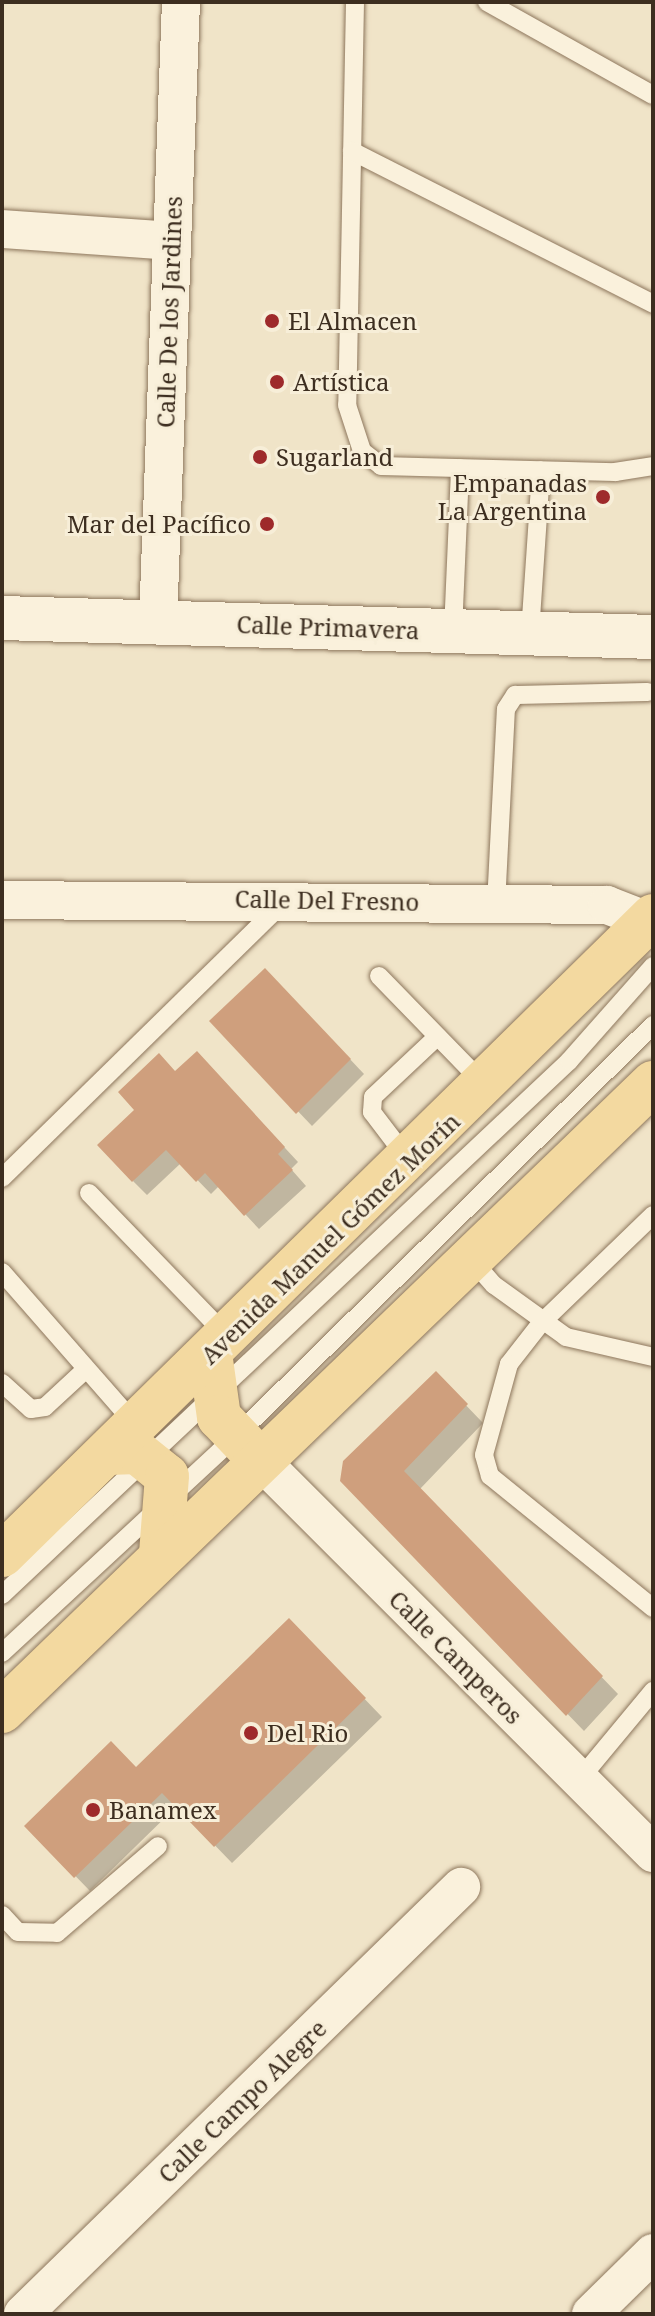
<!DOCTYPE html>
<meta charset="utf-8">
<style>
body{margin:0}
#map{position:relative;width:655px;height:2316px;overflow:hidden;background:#f0e4c8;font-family:"Noto Serif",serif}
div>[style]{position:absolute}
.shadow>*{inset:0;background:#0003}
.building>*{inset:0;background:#cf9f7d}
.roads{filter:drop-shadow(0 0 2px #8d765c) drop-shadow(0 0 2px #8d765c)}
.lane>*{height:18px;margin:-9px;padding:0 9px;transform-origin:9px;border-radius:9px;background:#faf1dc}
.street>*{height:38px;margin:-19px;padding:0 19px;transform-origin:19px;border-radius:19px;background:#faf1dc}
.secondary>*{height:44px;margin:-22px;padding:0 22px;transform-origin:22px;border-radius:22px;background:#faf1dc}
.primary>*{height:44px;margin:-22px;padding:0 22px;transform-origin:22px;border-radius:22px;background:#f3d9a0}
.dots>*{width:22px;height:22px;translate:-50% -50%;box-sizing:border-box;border:4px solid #f7eed8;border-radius:50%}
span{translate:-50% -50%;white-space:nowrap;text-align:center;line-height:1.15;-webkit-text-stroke:6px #f7eed8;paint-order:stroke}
.street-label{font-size:24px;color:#3d2e20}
.poi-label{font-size:24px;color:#3d2e20}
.left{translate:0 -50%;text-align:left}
.right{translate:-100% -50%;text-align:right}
.frame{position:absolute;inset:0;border:4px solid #3d2e20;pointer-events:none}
</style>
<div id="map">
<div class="shadow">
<div style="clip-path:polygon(279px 984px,364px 1074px,312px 1126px,212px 1021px)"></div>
<div style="clip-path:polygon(211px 1068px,298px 1162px,291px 1169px,306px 1186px,259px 1229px,219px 1186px,211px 1194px,181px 1163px,147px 1195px,133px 1181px,176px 1073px)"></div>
<div style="clip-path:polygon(436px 1374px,483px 1423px,420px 1489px,618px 1694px,584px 1731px,342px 1480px)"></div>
<div style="clip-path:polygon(306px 1638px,382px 1717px,232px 1863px,177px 1806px,90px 1891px,27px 1826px,137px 1769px)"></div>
</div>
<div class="building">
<div style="clip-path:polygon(265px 968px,351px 1059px,296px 1114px,209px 1021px)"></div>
<div style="clip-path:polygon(197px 1051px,285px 1147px,278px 1154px,293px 1170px,244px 1216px,205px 1173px,196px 1182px,166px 1150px,132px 1182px,97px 1145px,134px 1110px,118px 1092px,159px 1053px,175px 1071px)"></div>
<div style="clip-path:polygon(436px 1371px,468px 1404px,404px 1471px,603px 1676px,566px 1716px,340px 1481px,343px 1461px)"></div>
<div style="clip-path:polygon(289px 1618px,366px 1698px,214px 1847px,162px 1793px,74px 1878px,24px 1826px,111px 1741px,136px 1767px)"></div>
</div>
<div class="roads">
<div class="lane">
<div style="left:355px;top:2px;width:403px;rotate:91.1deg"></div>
<div style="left:347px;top:405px;width:48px;rotate:71.9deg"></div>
<div style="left:362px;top:451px;width:24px;rotate:38deg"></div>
<div style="left:381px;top:466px;width:234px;rotate:1.5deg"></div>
<div style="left:615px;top:472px;width:38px;rotate:-9deg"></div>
<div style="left:487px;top:2px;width:190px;rotate:29.3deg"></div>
<div style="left:352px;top:151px;width:338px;rotate:26.9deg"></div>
<div style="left:453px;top:631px;width:163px;rotate:-87.5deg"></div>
<div style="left:530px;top:633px;width:163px;rotate:-86.1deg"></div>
<div style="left:496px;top:905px;width:196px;rotate:-87.1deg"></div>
<div style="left:506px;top:709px;width:17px;rotate:-57deg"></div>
<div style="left:515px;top:695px;width:133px;rotate:-1.3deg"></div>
<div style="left:379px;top:976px;width:151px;rotate:45.8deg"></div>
<div style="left:407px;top:1158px;width:58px;rotate:-127.3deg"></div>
<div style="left:372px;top:1112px;width:15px;rotate:-86deg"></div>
<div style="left:373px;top:1097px;width:88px;rotate:-43.2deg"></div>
<div style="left:2px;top:1178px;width:389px;rotate:-44.4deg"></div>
<div style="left:89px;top:1193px;width:199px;rotate:46deg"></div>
<div style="left:653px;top:1215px;width:156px;rotate:136deg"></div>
<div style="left:541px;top:1323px;width:52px;rotate:128deg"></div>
<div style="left:509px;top:1364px;width:94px;rotate:105.4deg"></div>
<div style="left:484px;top:1455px;width:22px;rotate:74deg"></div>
<div style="left:490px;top:1476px;width:210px;rotate:39deg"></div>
<div style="left:472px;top:1260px;width:33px;rotate:49deg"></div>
<div style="left:494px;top:1285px;width:89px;rotate:35.8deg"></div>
<div style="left:566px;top:1337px;width:89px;rotate:12.9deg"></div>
<div style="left:2px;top:1272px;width:205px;rotate:48.8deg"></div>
<div style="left:2px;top:1383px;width:39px;rotate:42deg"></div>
<div style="left:31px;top:1409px;width:14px;rotate:-8deg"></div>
<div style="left:45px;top:1407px;width:54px;rotate:-42.8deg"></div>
<div style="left:2px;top:1595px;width:779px;rotate:-43.28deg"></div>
<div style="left:569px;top:1061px;width:127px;rotate:-48.5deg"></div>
<div style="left:2px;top:1653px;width:315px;rotate:-42.8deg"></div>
<div style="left:233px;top:1439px;width:590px;rotate:-44.59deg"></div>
<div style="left:579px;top:1780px;width:116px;rotate:-50.3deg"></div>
<div style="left:2px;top:1915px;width:23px;rotate:47deg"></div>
<div style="left:18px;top:1932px;width:39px;rotate:1deg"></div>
<div style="left:57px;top:1933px;width:133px;rotate:-40.7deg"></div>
</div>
<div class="street">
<div style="left:2px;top:229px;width:170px;rotate:4deg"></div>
<div style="left:158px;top:623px;width:621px;rotate:-87.88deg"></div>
<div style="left:2px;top:900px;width:605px;rotate:0.47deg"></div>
<div style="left:607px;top:905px;width:44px;rotate:21.3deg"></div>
<div style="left:260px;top:1460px;width:556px;rotate:45deg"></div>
<div style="left:23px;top:2314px;width:612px;rotate:-44.27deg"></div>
<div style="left:591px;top:2314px;width:87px;rotate:-44.5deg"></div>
</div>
<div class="secondary">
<div style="left:2px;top:618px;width:651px;rotate:1.67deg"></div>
</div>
<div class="primary">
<div style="left:210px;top:1353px;width:65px;rotate:82deg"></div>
<div style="left:219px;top:1417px;width:59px;rotate:46.4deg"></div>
<div style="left:108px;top:1453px;width:29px;rotate:-2deg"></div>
<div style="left:137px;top:1452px;width:38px;rotate:39deg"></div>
<div style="left:167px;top:1476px;width:78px;rotate:94.4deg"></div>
<div style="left:2px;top:1555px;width:912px;rotate:-44.47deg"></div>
<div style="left:2px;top:1711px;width:905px;rotate:-43.97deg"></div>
</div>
</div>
<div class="dots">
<div style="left:272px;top:321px;background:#9e2a2b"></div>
<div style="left:277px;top:382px;background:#9e2a2b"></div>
<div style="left:260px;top:457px;background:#9e2a2b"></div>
<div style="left:603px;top:497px;background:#9e2a2b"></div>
<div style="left:267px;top:524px;background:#9e2a2b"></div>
<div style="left:251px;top:1733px;background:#9e2a2b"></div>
<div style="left:93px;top:1810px;background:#9e2a2b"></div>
</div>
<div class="street-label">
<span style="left:169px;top:312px;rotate:-88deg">Calle De los Jardines</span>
<span style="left:328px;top:627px;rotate:2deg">Calle Primavera</span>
<span style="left:327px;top:900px;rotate:1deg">Calle Del Fresno</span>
<span style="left:330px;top:1238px;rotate:-44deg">Avenida Manuel Gómez Morín</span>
<span style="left:456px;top:1657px;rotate:45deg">Calle Camperos</span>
<span style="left:242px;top:2101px;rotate:-44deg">Calle Campo Alegre</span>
</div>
<div class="poi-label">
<span class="left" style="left:288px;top:321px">El Almacen</span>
<span class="left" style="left:293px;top:382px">Artística</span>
<span class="left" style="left:276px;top:457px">Sugarland</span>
<span class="right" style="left:587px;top:497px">Empanadas<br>La Argentina</span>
<span class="right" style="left:251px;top:524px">Mar del Pacífico</span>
<span class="left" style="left:267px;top:1733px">Del Rio</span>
<span class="left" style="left:109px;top:1810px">Banamex</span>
</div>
<div class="frame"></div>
</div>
